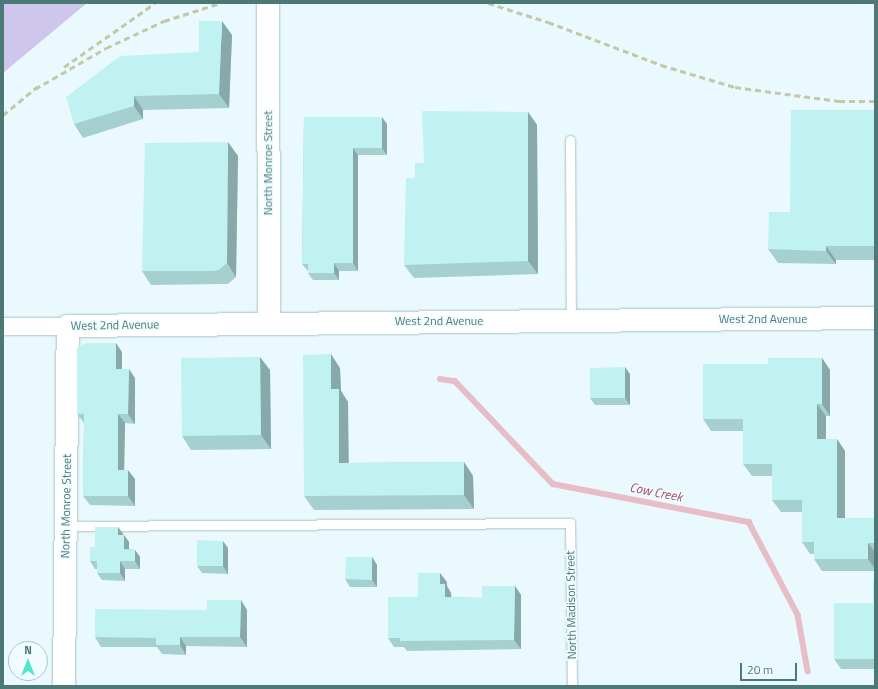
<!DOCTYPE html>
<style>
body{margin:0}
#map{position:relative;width:878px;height:689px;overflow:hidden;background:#eaf9fd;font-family:"Titillium Web",sans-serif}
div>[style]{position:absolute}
.green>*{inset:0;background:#cec7eb}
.stream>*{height:5.5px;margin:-2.75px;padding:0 2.75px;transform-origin:2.75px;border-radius:2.75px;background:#e7bdc8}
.roads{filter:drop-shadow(0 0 1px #a6c7c8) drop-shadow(0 0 1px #a6c7c8)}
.service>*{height:9px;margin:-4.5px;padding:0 4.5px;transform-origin:4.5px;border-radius:4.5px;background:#fff}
.minor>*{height:17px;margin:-8.5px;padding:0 8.5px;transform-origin:8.5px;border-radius:8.5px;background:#fff}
.tertiary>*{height:22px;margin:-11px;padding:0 11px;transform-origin:11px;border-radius:11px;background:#fff}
.rail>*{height:3px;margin-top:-1.5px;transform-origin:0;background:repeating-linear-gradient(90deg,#c3c8a6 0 6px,transparent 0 10px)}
.wall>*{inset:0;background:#a6d0d0}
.shaded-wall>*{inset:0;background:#87a9a9}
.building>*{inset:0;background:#c1f2f2}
span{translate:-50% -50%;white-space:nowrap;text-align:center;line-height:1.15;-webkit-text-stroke:3.5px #f0fcff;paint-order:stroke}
.street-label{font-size:12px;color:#4c7876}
.water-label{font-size:13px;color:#a14e62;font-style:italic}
.frame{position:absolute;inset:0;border:4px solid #4c7876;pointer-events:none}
.north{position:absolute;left:8px;top:641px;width:40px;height:40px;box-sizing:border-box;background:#f0fcff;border:1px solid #aec7c8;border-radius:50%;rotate:0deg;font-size:11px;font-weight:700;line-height:16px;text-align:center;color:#4c7876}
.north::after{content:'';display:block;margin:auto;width:14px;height:18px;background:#4fe6ca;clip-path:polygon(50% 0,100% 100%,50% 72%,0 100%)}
.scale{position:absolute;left:740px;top:663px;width:57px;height:18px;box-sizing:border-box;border:2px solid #4c7876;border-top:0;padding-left:5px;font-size:12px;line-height:14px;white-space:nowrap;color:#4c7876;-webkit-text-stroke:3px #f0fcff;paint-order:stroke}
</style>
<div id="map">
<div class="green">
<div style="clip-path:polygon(3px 3px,87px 3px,3px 73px)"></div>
</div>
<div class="stream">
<div style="left:440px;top:379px;width:15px;rotate:8deg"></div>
<div style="left:455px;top:381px;width:142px;rotate:46.4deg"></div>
<div style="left:553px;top:484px;width:200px;rotate:11deg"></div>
<div style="left:749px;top:522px;width:105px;rotate:62.2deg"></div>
<div style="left:798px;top:615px;width:57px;rotate:79.9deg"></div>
</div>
<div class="roads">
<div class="service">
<div style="left:570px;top:140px;width:180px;rotate:89.7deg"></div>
<div style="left:66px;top:526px;width:504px;rotate:-0.34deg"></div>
<div style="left:570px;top:523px;width:163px;rotate:89.3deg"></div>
</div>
<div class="minor">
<div style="left:3px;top:326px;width:65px"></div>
</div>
<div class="tertiary">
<div style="left:268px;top:3px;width:319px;rotate:89.8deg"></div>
<div style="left:64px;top:686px;width:360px;rotate:-89.4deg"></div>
<div style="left:68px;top:326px;width:807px;rotate:-0.57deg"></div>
</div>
</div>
<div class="rail">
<div style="left:488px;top:3px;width:63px;rotate:17.6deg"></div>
<div style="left:548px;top:22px;width:121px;rotate:20.8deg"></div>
<div style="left:661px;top:65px;width:77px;rotate:16.6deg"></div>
<div style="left:735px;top:87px;width:105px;rotate:7.7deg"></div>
<div style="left:839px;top:101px;width:36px"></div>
<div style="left:64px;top:67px;width:111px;rotate:-35.1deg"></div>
<div style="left:35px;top:89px;width:82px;rotate:-30deg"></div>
<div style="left:106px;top:48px;width:64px;rotate:-25deg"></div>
<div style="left:164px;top:21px;width:59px;rotate:-17.8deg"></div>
<div style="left:3px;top:115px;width:45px;rotate:-39.6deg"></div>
</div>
<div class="wall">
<div style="clip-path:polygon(232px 35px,229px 108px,143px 110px,143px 119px,83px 138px,74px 124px,199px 52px)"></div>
<div style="clip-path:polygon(875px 110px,875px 260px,836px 260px,836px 264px,778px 263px,768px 249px,790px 212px)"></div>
<div style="clip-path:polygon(528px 112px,537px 125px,538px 274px,414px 278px,404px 265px,415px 178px,424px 163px)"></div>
<div style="clip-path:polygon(304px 117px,387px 124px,387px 155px,358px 155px,358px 271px,339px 271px,339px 280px,313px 280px,308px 273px,308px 271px,302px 264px)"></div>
<div style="clip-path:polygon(238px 156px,236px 277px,228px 284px,222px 284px,151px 285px,142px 271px)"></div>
<div style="clip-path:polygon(122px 352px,122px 369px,135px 378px,135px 424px,125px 423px,124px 470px,135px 479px,135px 506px,90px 505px,83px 496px,84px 423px,77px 414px)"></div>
<div style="clip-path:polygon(822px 358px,830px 370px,830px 416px,826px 416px,826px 439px,845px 451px,845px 518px,874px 518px,875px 360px,875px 571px,822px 571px,814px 559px,814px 554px,810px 554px,802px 542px,802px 512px,781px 512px,772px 500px,772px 476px,752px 476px,743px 464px,743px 431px,711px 431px,703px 419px,768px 364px)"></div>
<div style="clip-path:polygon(340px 368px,341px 391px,348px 402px,348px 463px,464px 462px,473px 476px,474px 509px,314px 510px,304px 496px)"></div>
<div style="clip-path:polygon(270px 370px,271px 449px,191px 450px,182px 436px)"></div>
<div style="clip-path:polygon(630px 374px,630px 405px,595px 405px,590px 398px)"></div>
<div style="clip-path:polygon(118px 527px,123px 534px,123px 535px,124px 535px,129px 542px,129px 549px,135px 550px,140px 557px,140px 569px,125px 569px,125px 581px,102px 580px,97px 573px,97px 569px,95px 569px,90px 561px)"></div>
<div style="clip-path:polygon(228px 548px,228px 574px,202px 573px,197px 566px)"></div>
<div style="clip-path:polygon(372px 557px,377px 565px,377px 587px,350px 587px,345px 579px)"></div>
<div style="clip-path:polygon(875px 580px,875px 669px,841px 669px,834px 659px,873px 603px)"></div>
<div style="clip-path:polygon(447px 582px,447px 586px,451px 593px,451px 597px,482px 598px,515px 586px,521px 595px,521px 649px,407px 651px,404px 647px,394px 647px,388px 638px,418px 597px)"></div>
<div style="clip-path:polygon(207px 610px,247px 610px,247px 647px,186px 646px,186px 655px,162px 654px,157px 647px,101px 647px,95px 637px)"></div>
</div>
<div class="shaded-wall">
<div style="clip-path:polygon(222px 21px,232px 35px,229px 108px,219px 94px)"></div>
<div style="clip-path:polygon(134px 96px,143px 110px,143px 119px,134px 106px)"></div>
<div style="clip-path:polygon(528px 112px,537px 125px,538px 274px,528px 261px)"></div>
<div style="clip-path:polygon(382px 117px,387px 124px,387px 155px,382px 148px)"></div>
<div style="clip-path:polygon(228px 142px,238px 156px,236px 277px,227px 263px)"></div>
<div style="clip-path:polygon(353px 148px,358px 155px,358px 271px,353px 263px)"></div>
<div style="clip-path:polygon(826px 246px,836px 260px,836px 264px,826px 251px)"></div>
<div style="clip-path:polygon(334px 263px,339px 271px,339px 280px,334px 273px)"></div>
<div style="clip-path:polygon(116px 343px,122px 352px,122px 378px,116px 369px)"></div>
<div style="clip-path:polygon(331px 354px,340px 368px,341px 391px,348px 402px,349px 477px,339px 463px,331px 389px)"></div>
<div style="clip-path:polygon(260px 357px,270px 370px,271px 449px,261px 435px)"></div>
<div style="clip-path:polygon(822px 358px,830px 370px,830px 416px,822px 404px)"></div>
<div style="clip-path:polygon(625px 367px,630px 374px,630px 405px,625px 398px)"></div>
<div style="clip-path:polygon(129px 369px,135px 378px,135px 424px,128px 414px)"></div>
<div style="clip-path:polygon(817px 404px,826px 416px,826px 451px,817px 439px)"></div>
<div style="clip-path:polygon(118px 414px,125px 423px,124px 479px,118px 470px)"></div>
<div style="clip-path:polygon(837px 439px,845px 451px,845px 530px,837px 518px)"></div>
<div style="clip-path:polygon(464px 462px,473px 476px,474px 509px,464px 495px)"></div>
<div style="clip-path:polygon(128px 470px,135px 479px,135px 506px,128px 496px)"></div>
<div style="clip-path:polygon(118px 527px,123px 534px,123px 542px,118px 535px)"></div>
<div style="clip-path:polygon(124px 535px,129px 542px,129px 556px,124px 549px)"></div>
<div style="clip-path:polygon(223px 541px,228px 548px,228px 574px,223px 566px)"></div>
<div style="clip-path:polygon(868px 543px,875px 552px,875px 569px,868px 559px)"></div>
<div style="clip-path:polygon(135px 550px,140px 557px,140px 569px,135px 561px)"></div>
<div style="clip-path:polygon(372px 557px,377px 565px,377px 587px,372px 580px)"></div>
<div style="clip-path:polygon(120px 561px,125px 569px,125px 581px,120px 573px)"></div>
<div style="clip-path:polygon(440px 573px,447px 582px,447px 586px,451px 593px,452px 606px,445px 597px,440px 584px)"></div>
<div style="clip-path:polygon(515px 586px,521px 595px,521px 649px,514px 640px)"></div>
<div style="clip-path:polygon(241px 600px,247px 610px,247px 647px,240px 637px)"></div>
<div style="clip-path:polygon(180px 637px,186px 646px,186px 655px,180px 645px)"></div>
</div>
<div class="building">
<div style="clip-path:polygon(199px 21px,222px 21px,219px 94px,134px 96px,134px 106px,74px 124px,66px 97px,120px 56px,199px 52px)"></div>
<div style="clip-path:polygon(791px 110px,875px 110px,875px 246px,826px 246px,826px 251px,768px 249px,769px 212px,790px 212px)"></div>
<div style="clip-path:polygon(422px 111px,528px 112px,528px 261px,404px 265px,406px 178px,415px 178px,415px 163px,424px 163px)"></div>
<div style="clip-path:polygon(304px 117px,382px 117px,382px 148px,353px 148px,353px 263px,334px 263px,334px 273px,308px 273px,308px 264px,302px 264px)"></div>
<div style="clip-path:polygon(228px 142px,227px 263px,219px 270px,213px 271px,142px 271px,145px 143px)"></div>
<div style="clip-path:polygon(86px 343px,116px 343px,116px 369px,129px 369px,128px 414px,118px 414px,118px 470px,128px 470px,128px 496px,83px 496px,84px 414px,77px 414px,77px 348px)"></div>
<div style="clip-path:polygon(331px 354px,331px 389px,339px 389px,339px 463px,464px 462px,464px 495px,304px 496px,303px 355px)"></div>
<div style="clip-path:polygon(260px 357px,261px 435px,182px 436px,181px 358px)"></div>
<div style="clip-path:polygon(768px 358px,822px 358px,822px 404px,817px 404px,817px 439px,837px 439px,837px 518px,874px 518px,874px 360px,875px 360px,875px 543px,868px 543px,868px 559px,814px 559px,814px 542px,802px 542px,802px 500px,772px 500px,772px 464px,743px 464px,743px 419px,703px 419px,703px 364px,768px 364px)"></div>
<div style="clip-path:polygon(625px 367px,625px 398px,590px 398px,590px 368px)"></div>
<div style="clip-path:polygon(95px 527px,118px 527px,118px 535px,124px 535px,124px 549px,135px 550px,135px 561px,120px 561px,120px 573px,97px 573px,97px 561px,90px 561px,90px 547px,95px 547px)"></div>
<div style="clip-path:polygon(197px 540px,223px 541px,223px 566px,197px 566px)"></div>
<div style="clip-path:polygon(346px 557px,372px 557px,372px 580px,345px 579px)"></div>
<div style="clip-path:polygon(418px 573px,440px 573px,440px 584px,445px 584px,445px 597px,482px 598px,482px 586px,515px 586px,514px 640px,400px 641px,400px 638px,388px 638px,388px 597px,418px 597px)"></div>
<div style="clip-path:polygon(873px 580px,875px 580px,875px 659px,834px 659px,834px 603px,873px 603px)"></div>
<div style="clip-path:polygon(207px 600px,241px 600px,240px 637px,180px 637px,180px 645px,156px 645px,156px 638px,95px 637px,95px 609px,207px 610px)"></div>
</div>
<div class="street-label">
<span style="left:268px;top:163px;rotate:-90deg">North Monroe Street</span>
<span style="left:763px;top:319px">West 2nd Avenue</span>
<span style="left:439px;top:321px">West 2nd Avenue</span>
<span style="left:115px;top:325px;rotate:-1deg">West 2nd Avenue</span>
<span style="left:66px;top:506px;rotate:-89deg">North Monroe Street</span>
<span style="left:571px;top:605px;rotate:-91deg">North Madison Street</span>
</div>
<div class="water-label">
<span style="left:656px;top:492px;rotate:11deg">Cow Creek</span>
</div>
<div class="frame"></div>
<div class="north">N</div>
<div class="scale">20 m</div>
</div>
